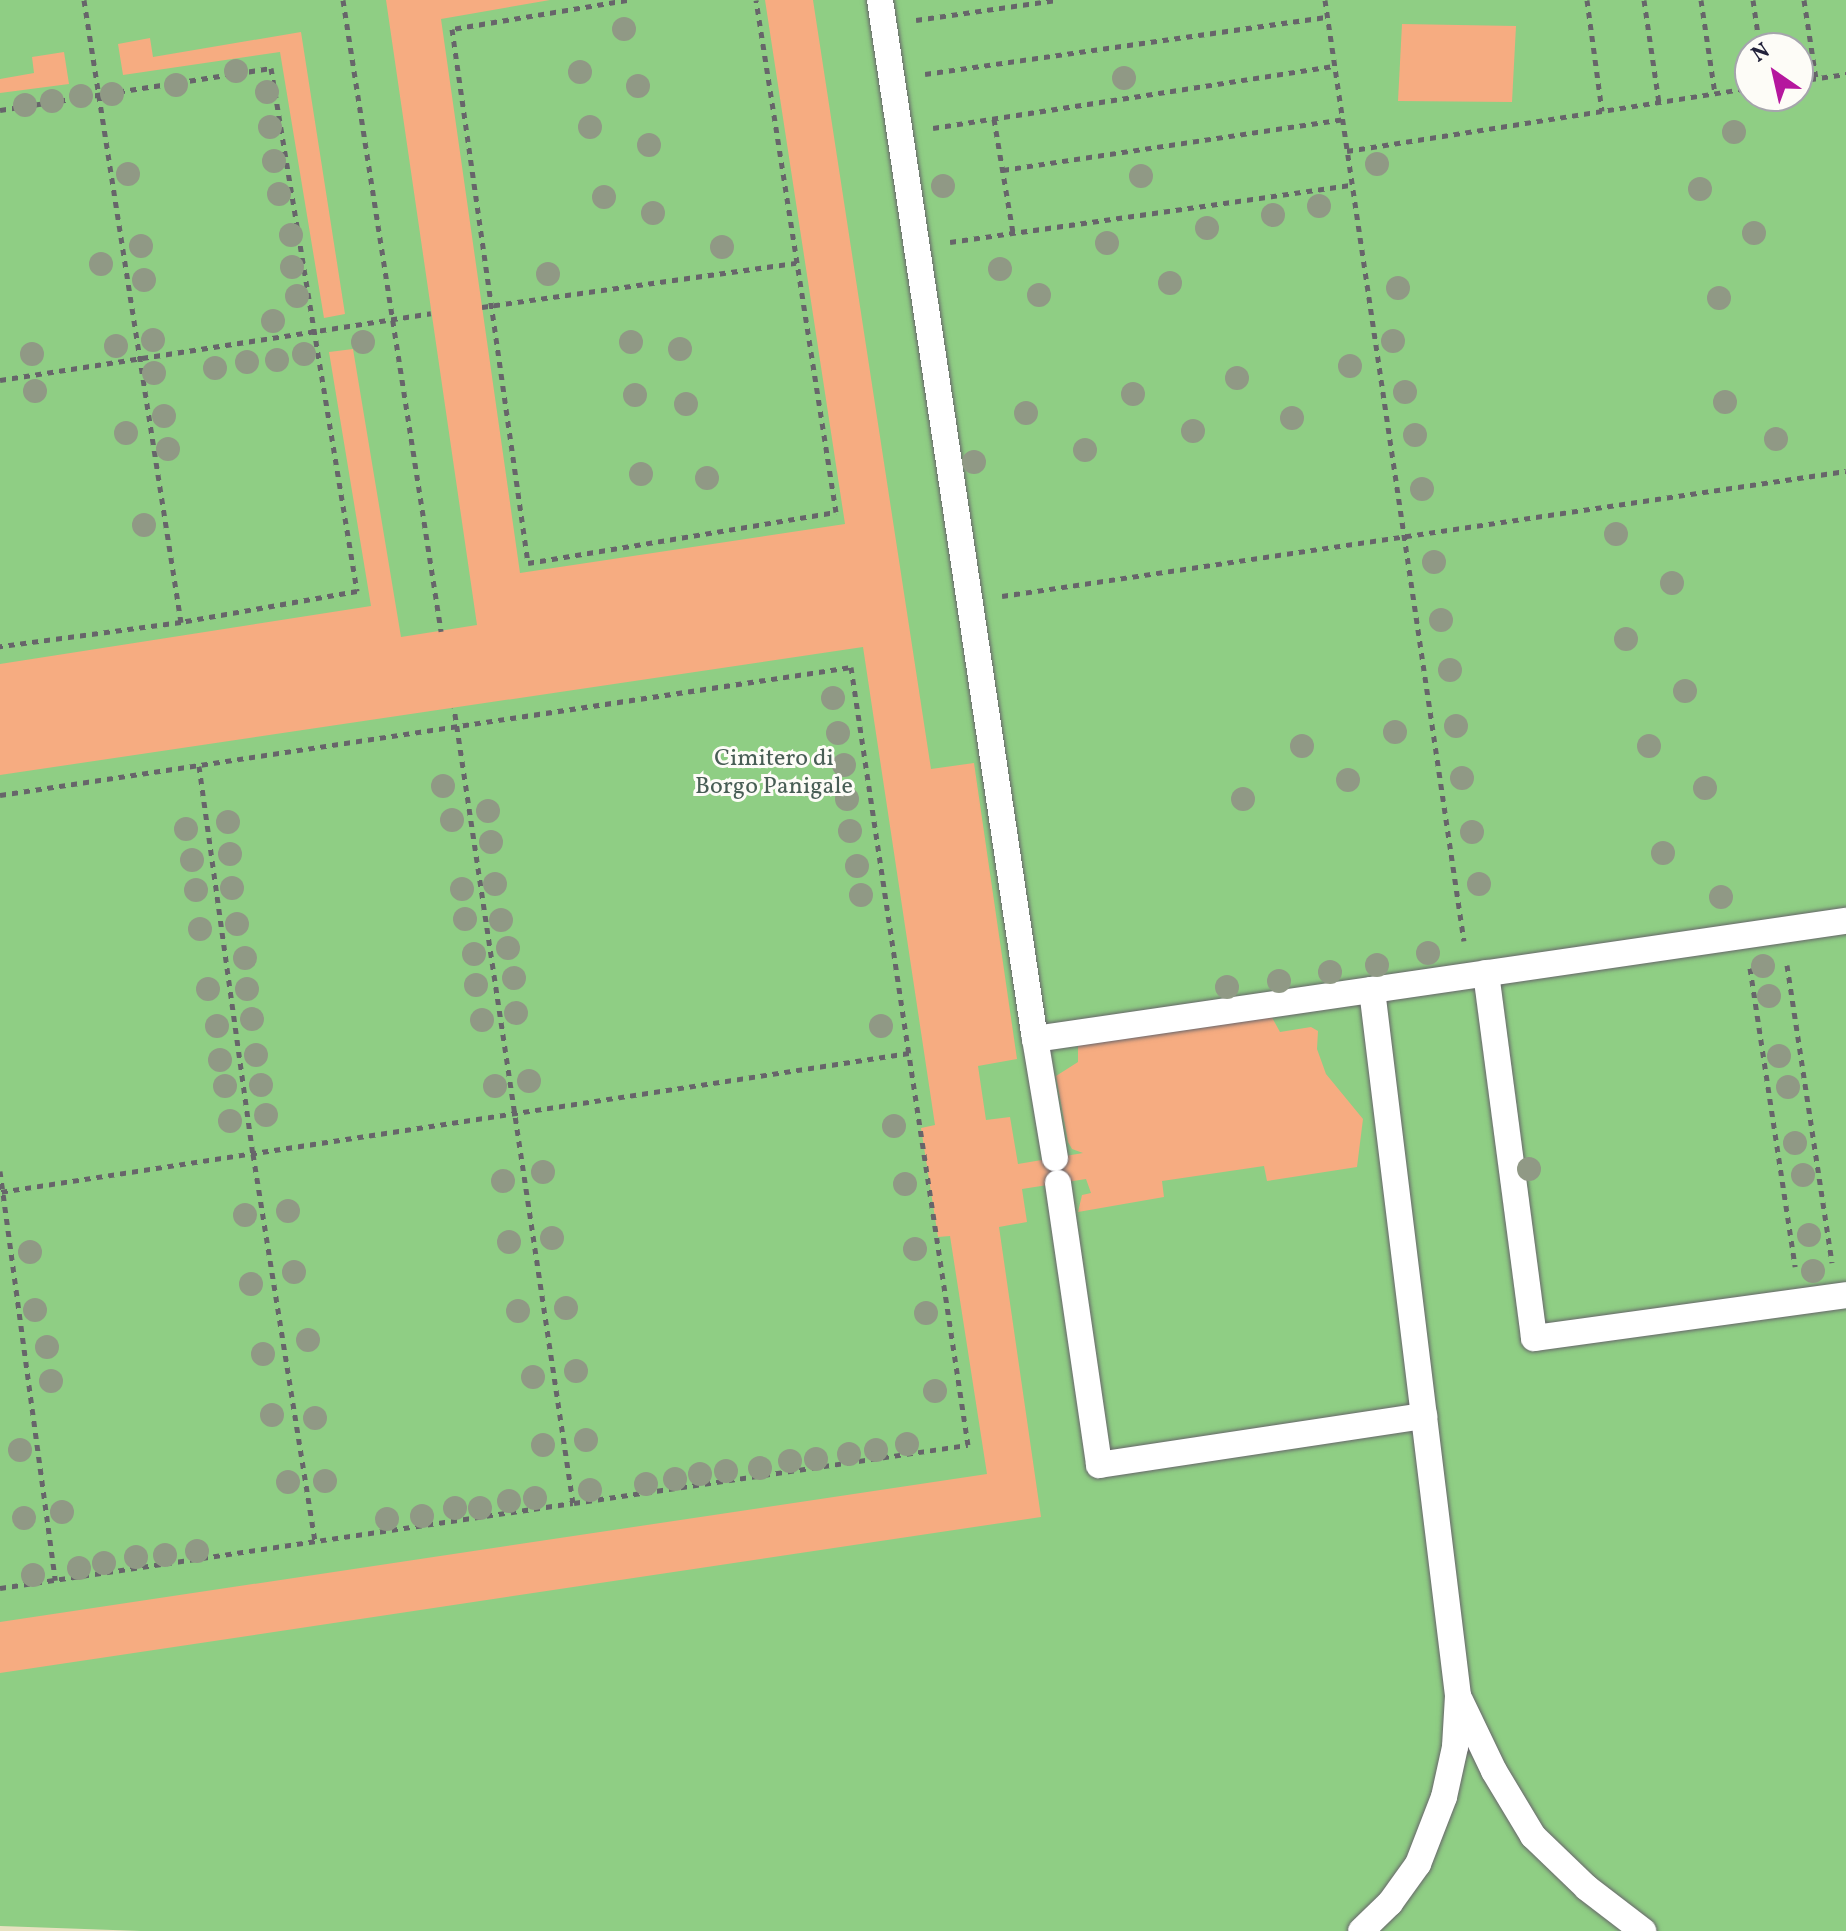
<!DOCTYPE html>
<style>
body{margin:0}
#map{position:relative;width:1846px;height:1931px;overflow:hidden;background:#e8e2c0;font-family:Vollkorn,serif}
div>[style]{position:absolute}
.green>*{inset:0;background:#8fce84}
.building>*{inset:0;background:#f6ac81}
.path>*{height:5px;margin-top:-2.5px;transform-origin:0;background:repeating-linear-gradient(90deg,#67656a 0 6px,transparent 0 12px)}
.roads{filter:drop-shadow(0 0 2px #67656a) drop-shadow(0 0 2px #67656a)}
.service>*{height:26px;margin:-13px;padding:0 13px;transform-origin:13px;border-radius:13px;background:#fff}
.trees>*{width:24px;height:24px;margin:-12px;border-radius:50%;background:#909985}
span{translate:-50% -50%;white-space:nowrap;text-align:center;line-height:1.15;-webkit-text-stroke:6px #fdfcf7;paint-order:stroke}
.park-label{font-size:24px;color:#485e55}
.north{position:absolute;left:1734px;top:32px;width:80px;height:80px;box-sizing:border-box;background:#fdfcf7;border:2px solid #a5a5ac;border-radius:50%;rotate:326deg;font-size:22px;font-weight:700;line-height:32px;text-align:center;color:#22223b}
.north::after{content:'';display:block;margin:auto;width:28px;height:36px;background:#b5179e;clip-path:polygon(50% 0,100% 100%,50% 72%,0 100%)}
</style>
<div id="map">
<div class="green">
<div style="clip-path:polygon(evenodd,0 0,1846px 0,1846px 1931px,141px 1931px,0 1926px,0 0,1750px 48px,1798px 48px,1798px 96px,1750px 96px,1750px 48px)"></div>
</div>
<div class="building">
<div style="clip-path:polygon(386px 0,550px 0,441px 19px,520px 573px,845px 524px,765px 0,813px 0,931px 769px,974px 763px,1017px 1059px,978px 1066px,986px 1120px,1010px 1117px,1018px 1164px,1083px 1153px,1072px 1149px,1068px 1142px,1056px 1076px,1078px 1062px,1078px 1041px,1269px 1012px,1280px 1032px,1311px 1027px,1318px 1031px,1317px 1049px,1326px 1074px,1363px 1119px,1357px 1167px,1267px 1181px,1264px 1166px,1162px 1181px,1164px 1197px,1078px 1212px,1082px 1195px,1091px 1193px,1086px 1179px,1022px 1189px,1027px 1222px,999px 1227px,1041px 1517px,0 1673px,0 1622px,987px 1474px,950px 1236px,938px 1237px,921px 1128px,935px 1125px,863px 647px,0 775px,0 664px,371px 606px,329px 352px,353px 349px,401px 637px,477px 625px)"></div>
<div style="clip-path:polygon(1402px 24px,1516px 26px,1512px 102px,1398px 101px)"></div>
<div style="clip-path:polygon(301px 32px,345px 314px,324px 318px,280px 52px,123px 75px,118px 44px,150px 38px,153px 57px)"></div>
<div style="clip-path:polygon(64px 52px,69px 84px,0 93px,0 79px,34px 73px,32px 57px)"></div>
</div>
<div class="path">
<div style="left:84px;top:0;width:630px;rotate:81.14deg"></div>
<div style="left:343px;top:0;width:639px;rotate:81.17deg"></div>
<div style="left:627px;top:0;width:177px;rotate:170.6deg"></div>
<div style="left:452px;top:29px;width:539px;rotate:81.9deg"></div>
<div style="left:528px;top:563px;width:312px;rotate:-9.4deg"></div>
<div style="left:836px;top:512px;width:518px;rotate:-98.88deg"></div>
<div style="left:1325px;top:0;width:951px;rotate:81.6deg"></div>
<div style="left:1587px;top:0;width:112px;rotate:82.3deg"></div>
<div style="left:1644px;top:0;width:104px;rotate:81.7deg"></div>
<div style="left:1701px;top:0;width:95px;rotate:81.5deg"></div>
<div style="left:1753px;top:0;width:49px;rotate:81.7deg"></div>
<div style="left:1804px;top:0;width:79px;rotate:81.3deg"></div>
<div style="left:916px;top:20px;width:142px;rotate:-8.1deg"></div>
<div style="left:925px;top:74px;width:407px;rotate:-8.1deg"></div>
<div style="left:1798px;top:81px;width:49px;rotate:-8.3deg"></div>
<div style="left:0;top:110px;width:274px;rotate:-8.8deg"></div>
<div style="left:271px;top:68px;width:530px;rotate:80.66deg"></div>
<div style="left:357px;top:591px;width:179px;rotate:170deg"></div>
<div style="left:181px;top:622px;width:183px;rotate:172.4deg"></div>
<div style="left:994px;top:119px;width:116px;rotate:80.5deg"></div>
<div style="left:933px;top:128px;width:407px;rotate:-8.8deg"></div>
<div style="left:1347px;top:151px;width:408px;rotate:-8.9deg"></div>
<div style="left:1003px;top:170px;width:344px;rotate:-8.5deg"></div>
<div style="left:950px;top:242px;width:406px;rotate:-8.1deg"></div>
<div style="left:482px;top:307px;width:317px;rotate:-8deg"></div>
<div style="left:0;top:380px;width:436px;rotate:-8.8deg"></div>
<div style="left:1002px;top:596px;width:853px;rotate:-8.42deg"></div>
<div style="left:199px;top:766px;width:392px;rotate:82.1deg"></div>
<div style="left:253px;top:1154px;width:392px;rotate:80.9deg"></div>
<div style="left:0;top:795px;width:861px;rotate:-8.55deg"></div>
<div style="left:851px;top:667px;width:390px;rotate:81.5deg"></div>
<div style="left:909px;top:1053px;width:920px;rotate:171.31deg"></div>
<div style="left:1787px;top:965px;width:301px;rotate:81.4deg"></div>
<div style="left:1750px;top:968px;width:302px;rotate:81.4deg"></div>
<div style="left:0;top:1171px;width:413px;rotate:82.3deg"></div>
<div style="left:574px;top:1503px;width:398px;rotate:-8.4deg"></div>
<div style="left:968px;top:1445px;width:396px;rotate:-98.6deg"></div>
<div style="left:0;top:1588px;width:579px;rotate:-8.44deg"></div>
<div style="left:573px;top:1503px;width:804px;rotate:-98.51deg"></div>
</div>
<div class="roads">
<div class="service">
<div style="left:880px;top:0;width:1050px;rotate:81.52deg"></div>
<div style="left:1486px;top:973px;width:368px;rotate:82.5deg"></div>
<div style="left:1534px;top:1338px;width:315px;rotate:-7.8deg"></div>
<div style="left:1372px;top:990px;width:479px;rotate:-8.3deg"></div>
<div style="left:1055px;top:1158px;width:121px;rotate:-99.5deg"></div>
<div style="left:1035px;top:1039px;width:341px;rotate:-8.3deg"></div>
<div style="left:1372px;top:990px;width:711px;rotate:83.05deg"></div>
<div style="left:1458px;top:1696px;width:51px;rotate:93.4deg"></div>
<div style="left:1455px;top:1747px;width:51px;rotate:102.4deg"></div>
<div style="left:1444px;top:1797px;width:72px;rotate:111.2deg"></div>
<div style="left:1418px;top:1864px;width:48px;rotate:125.7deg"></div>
<div style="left:1390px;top:1903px;width:40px;rotate:136deg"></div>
<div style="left:1058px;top:1183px;width:285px;rotate:81.7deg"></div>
<div style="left:1099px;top:1465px;width:329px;rotate:-8.6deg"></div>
<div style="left:1460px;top:1700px;width:79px;rotate:64.4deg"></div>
<div style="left:1494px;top:1771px;width:76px;rotate:59deg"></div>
<div style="left:1533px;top:1836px;width:75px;rotate:43.9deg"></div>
<div style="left:1587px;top:1888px;width:71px;rotate:37.5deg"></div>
</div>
</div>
<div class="trees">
<div style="left:624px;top:29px"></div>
<div style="left:236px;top:71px"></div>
<div style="left:580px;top:72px"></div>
<div style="left:1124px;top:78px"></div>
<div style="left:176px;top:85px"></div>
<div style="left:638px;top:86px"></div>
<div style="left:267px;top:92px"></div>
<div style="left:112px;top:94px"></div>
<div style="left:81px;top:96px"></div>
<div style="left:52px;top:101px"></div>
<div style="left:25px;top:105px"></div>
<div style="left:270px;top:127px"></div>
<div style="left:590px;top:127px"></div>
<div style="left:1734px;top:132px"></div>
<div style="left:649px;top:145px"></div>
<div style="left:274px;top:161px"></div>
<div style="left:1377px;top:164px"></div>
<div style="left:128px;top:174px"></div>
<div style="left:1141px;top:176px"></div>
<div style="left:943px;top:186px"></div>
<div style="left:1700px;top:189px"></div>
<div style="left:279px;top:194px"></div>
<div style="left:604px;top:197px"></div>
<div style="left:1319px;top:206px"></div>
<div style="left:653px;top:213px"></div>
<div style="left:1273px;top:215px"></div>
<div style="left:1207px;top:228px"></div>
<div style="left:1754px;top:233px"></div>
<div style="left:291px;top:235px"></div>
<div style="left:1107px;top:243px"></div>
<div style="left:141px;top:246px"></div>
<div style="left:722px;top:247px"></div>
<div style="left:101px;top:264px"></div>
<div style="left:292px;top:267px"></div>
<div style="left:1000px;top:269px"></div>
<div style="left:548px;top:274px"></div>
<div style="left:144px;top:280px"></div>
<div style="left:1170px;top:283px"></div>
<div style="left:1398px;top:288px"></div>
<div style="left:1039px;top:295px"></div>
<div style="left:297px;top:296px"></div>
<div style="left:1719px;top:298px"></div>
<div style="left:273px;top:321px"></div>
<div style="left:153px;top:340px"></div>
<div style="left:1393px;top:341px"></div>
<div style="left:363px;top:342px"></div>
<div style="left:631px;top:342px"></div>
<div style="left:116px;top:346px"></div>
<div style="left:680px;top:349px"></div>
<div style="left:32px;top:354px"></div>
<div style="left:304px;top:354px"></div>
<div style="left:277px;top:360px"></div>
<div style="left:247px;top:362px"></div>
<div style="left:1350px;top:366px"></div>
<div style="left:215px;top:368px"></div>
<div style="left:154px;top:373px"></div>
<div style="left:1237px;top:378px"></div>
<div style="left:35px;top:391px"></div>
<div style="left:1405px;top:392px"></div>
<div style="left:1133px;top:394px"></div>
<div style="left:635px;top:395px"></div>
<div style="left:1725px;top:402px"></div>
<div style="left:686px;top:404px"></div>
<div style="left:1026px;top:413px"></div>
<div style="left:164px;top:416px"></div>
<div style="left:1292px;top:418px"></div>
<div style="left:1193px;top:431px"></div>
<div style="left:126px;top:433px"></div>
<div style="left:1415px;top:435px"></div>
<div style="left:1776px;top:439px"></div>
<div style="left:168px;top:449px"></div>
<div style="left:1085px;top:450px"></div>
<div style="left:974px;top:462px"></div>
<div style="left:641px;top:474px"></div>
<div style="left:707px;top:478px"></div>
<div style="left:1422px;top:489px"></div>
<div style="left:144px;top:525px"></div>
<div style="left:1616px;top:534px"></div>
<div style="left:1434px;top:562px"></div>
<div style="left:1672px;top:583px"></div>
<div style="left:1441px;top:620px"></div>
<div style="left:1626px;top:639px"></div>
<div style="left:1450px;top:670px"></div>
<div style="left:1685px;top:691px"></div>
<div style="left:833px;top:698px"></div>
<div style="left:1456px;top:726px"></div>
<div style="left:1395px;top:732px"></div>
<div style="left:838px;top:733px"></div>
<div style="left:1302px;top:746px"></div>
<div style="left:1649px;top:746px"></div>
<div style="left:844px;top:765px"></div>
<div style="left:1462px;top:778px"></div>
<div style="left:1348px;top:780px"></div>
<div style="left:443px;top:786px"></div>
<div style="left:1705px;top:788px"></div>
<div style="left:847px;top:799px"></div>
<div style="left:1243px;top:799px"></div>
<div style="left:488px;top:811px"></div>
<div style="left:452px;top:820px"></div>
<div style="left:228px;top:822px"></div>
<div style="left:186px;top:829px"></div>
<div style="left:850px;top:831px"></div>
<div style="left:1472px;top:832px"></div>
<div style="left:491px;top:842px"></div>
<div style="left:1663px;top:853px"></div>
<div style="left:230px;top:854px"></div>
<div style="left:192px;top:860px"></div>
<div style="left:857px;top:866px"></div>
<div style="left:495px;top:884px"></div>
<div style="left:1479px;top:884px"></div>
<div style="left:232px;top:888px"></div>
<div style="left:462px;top:889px"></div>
<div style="left:196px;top:890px"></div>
<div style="left:861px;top:895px"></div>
<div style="left:1721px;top:897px"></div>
<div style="left:465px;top:919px"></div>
<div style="left:501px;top:920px"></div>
<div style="left:237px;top:924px"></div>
<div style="left:200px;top:929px"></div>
<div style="left:508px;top:948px"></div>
<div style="left:1428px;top:953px"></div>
<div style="left:474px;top:954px"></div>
<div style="left:245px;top:958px"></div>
<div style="left:1377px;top:965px"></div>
<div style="left:1763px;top:966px"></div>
<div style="left:1330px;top:972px"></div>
<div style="left:514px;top:978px"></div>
<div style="left:1279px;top:981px"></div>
<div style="left:476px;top:985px"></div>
<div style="left:1227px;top:987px"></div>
<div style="left:208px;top:989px"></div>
<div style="left:247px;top:989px"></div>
<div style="left:1769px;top:996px"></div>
<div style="left:516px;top:1013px"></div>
<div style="left:252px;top:1019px"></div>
<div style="left:482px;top:1020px"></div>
<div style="left:217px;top:1026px"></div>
<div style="left:881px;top:1026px"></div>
<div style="left:256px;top:1055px"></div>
<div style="left:1779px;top:1056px"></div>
<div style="left:220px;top:1060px"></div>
<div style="left:529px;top:1081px"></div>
<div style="left:261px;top:1085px"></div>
<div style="left:225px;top:1086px"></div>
<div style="left:495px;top:1086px"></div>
<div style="left:1788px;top:1087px"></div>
<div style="left:266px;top:1115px"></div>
<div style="left:230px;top:1121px"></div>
<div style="left:894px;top:1126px"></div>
<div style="left:1795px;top:1143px"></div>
<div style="left:1529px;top:1169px"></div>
<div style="left:543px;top:1172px"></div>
<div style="left:1803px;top:1175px"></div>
<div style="left:503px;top:1181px"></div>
<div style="left:905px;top:1184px"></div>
<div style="left:288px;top:1211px"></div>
<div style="left:245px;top:1215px"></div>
<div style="left:1809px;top:1235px"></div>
<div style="left:552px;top:1238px"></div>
<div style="left:509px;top:1242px"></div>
<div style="left:915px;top:1249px"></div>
<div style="left:30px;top:1252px"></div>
<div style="left:1813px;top:1271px"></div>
<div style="left:294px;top:1272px"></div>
<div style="left:251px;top:1284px"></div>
<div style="left:566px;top:1308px"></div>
<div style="left:35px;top:1310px"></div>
<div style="left:518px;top:1311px"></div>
<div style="left:926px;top:1313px"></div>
<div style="left:308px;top:1340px"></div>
<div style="left:47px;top:1347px"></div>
<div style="left:263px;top:1354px"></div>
<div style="left:576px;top:1371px"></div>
<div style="left:533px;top:1377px"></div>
<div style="left:51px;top:1381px"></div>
<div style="left:935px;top:1391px"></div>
<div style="left:272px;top:1415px"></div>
<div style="left:315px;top:1418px"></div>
<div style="left:586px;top:1440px"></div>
<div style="left:907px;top:1444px"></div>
<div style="left:543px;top:1445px"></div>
<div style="left:20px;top:1450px"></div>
<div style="left:876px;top:1450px"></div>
<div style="left:849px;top:1454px"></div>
<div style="left:816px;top:1459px"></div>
<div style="left:790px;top:1461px"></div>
<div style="left:760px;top:1468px"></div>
<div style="left:726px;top:1471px"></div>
<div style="left:700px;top:1474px"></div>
<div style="left:675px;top:1479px"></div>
<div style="left:325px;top:1481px"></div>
<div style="left:288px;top:1482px"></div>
<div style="left:646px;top:1484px"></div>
<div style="left:590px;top:1490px"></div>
<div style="left:535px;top:1498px"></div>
<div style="left:509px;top:1501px"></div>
<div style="left:455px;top:1508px"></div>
<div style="left:480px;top:1508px"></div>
<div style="left:62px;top:1512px"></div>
<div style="left:422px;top:1516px"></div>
<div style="left:24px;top:1518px"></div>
<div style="left:387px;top:1519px"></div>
<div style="left:197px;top:1551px"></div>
<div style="left:165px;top:1555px"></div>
<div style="left:136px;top:1557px"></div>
<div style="left:104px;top:1563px"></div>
<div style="left:79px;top:1568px"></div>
<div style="left:33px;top:1575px"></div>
</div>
<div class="park-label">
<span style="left:774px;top:774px">Cimitero di<br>Borgo Panigale</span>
</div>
<div class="north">N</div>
</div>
